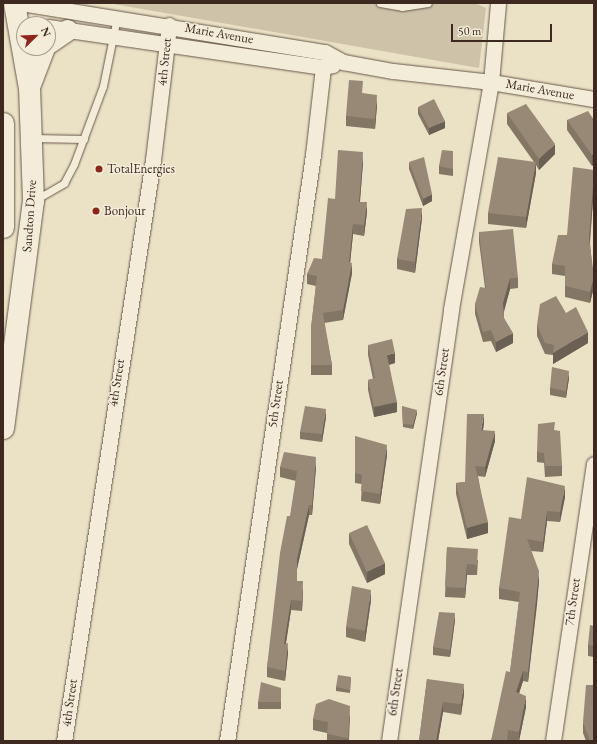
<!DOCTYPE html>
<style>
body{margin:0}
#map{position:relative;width:597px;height:744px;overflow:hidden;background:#ebe1c5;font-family:"EB Garamond",serif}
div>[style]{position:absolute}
.green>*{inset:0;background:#cec2a9}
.roads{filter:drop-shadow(0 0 1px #69574a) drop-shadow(0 0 1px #69574a)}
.service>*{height:7px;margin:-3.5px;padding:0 3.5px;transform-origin:3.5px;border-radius:3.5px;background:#f2ecd9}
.minor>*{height:15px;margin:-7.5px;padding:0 7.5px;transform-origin:7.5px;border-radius:7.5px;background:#f2ecd9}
.secondary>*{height:21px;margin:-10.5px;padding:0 10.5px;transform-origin:10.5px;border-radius:10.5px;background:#f2ecd9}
.wall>*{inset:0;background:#837665}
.shaded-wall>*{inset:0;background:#6a6053}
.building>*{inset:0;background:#988976}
.dots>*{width:11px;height:11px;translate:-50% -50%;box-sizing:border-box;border:2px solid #f2ecd9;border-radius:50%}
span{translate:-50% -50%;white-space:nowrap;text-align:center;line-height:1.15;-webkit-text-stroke:3px #f2ecd9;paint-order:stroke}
.street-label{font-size:13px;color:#3e2921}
.poi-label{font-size:13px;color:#3e2921}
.left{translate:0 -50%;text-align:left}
.frame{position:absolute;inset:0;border:4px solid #3e2921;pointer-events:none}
.north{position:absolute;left:16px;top:16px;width:40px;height:40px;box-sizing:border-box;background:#f2ecd9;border:1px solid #aa9e8f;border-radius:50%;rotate:67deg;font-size:11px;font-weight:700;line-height:16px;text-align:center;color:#3e2921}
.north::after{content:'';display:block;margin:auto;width:14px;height:18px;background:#8f2418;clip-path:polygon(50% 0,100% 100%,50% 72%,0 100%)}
.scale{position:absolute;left:451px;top:24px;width:101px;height:18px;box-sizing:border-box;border:2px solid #3e2921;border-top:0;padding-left:5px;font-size:12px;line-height:14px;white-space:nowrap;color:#3e2921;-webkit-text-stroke:3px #f2ecd9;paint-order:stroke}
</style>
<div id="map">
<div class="green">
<div style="clip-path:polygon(108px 3px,475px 3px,486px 8px,479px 68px)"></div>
</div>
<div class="roads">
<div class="service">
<div style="left:380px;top:3px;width:22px;rotate:10deg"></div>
<div style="left:402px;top:7px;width:26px;rotate:-9deg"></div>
<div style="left:33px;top:138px;width:51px;rotate:1.1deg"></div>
<div style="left:35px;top:200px;width:34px;rotate:-30deg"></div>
<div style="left:64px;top:183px;width:21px;rotate:-62deg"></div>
<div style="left:74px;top:164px;width:83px;rotate:-69.6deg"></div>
<div style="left:103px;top:86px;width:70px;rotate:-78.5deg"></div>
</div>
<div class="minor">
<div style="left:21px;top:3px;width:308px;rotate:9.2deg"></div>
<div style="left:325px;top:52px;width:21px;rotate:29deg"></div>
<div style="left:343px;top:62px;width:51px;rotate:10.2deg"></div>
<div style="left:393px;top:71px;width:99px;rotate:6.4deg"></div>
<div style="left:491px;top:82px;width:104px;rotate:9.4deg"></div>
<div style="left:48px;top:27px;width:278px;rotate:8.3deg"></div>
<div style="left:323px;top:67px;width:10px;rotate:-11deg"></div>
<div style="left:64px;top:741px;width:588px;rotate:-81.29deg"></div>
<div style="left:153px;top:160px;width:136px;rotate:-83.2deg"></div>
<div style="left:227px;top:741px;width:592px;rotate:-81.65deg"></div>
<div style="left:313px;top:155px;width:89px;rotate:-83.5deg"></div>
<div style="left:389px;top:741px;width:436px;rotate:-81.8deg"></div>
<div style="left:451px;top:309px;width:230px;rotate:-80deg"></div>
<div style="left:491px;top:82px;width:79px;rotate:-84.9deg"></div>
<div style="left:553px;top:741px;width:280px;rotate:-81.6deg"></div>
</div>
<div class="secondary">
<div style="left:48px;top:43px;width:23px;rotate:-34deg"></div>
<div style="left:30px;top:84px;width:39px;rotate:-69deg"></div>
<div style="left:3px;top:123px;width:104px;rotate:90deg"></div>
<div style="left:3px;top:428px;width:229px;rotate:-82.5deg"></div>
<div style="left:33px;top:201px;width:113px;rotate:-92deg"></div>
<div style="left:29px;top:88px;width:86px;rotate:-100deg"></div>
</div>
</div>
<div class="wall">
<div style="clip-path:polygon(363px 93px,377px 105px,375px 129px,346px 126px,346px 116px)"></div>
<div style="clip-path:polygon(418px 107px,445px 128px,429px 135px,418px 114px)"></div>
<div style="clip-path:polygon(507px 113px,555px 154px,539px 170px,536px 165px,536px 173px,526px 228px,488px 224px,488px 213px,534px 162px,507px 124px)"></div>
<div style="clip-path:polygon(567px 120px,594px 120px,594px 164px,592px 166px,567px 130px)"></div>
<div style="clip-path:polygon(453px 151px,453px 176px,439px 174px,439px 166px)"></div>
<div style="clip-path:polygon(363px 162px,360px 202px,367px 212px,364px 236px,353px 234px,350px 263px,352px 273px,343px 320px,324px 323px,332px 365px,332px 375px,311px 375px,311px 328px,316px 286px,307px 284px,307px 274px,322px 259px,335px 199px)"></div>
<div style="clip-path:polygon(409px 162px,432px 201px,423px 206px,409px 169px)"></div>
<div style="clip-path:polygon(594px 170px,594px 187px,590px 243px,594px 287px,590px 303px,565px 297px,565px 276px,552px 274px,552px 264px,567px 235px)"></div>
<div style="clip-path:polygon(422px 218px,415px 273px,397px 269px,397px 259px)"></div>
<div style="clip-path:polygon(479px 232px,518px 278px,518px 288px,510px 289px,504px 312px,504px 318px,513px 343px,496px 352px,491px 341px,483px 342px,475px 314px,475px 304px,485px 288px,479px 242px)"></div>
<div style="clip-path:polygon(537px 325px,588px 343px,553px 364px,553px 355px,545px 354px,537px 336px)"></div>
<div style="clip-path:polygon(368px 345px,395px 363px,389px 365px,397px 412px,374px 417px,368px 390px,368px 380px,373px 379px,368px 355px)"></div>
<div style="clip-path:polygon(569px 378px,566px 398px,550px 395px,550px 388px)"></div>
<div style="clip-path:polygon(402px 406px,417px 413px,413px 429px,403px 427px)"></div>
<div style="clip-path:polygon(326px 417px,322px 442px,300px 439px,300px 432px)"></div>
<div style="clip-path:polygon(484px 424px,483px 430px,495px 441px,485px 477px,478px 476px,488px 533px,467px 539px,456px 494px,456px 483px,465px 482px)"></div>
<div style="clip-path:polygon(555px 430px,562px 466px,562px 476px,545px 477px,544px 463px,537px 462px,537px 452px)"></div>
<div style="clip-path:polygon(355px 436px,387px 455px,380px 504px,361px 501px,362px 484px,355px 483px)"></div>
<div style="clip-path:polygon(280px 467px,316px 467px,312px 515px,309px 515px,297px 569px,297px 581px,303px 591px,302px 611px,291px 610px,286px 644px,288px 653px,285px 681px,267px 677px,267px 667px,296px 481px,280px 477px)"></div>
<div style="clip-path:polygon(565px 497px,560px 522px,547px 521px,543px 552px,531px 551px,539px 581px,528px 682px,523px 681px,519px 693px,526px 707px,519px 741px,491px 741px,510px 672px,519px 602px,499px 599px,499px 588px,521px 519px)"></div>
<div style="clip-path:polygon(349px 533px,385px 574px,367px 583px,349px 544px)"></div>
<div style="clip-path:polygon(447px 547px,478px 560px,477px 575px,467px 575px,465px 598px,445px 597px)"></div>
<div style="clip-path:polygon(371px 600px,365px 642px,346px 637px,346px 627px)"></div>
<div style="clip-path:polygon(455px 620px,450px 657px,433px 655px,433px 647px)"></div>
<div style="clip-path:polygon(594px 626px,594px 657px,588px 656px,588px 645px)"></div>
<div style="clip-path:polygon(351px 677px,350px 693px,336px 691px,336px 687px)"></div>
<div style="clip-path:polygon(427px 679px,464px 694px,461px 715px,443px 712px,438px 741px,419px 741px)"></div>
<div style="clip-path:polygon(258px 702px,281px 702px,281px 709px,258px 709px)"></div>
<div style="clip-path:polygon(350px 716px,349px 741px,327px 741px,327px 733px,313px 730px,313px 719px)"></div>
<div style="clip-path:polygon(583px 722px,594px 741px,586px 741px,583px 733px)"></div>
</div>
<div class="shaded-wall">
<div style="clip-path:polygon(377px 95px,377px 105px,375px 129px,375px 119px)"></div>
<div style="clip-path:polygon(445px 121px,445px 128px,429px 135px,429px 128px)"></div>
<div style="clip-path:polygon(555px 144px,555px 154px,539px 170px,539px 159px)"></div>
<div style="clip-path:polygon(363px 152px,363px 162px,359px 212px,359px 202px)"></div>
<div style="clip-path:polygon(594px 154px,594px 164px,592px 166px,592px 155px)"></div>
<div style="clip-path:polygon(536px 162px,536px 173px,526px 228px,526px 217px)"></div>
<div style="clip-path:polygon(594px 177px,594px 187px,589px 250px,589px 239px)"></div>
<div style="clip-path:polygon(432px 194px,432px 201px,423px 206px,423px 199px)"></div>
<div style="clip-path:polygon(367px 202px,367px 212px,364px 236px,364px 225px)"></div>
<div style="clip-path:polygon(422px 208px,422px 218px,415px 273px,415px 262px)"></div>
<div style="clip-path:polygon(353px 224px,353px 234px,349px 273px,349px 262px)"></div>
<div style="clip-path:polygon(352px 263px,352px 273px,343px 320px,343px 310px)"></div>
<div style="clip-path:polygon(594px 276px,594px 287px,590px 303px,590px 292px)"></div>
<div style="clip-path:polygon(510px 278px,510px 289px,503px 314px,503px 303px)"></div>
<div style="clip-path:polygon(588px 332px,588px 343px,553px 364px,553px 353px)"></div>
<div style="clip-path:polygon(513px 333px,513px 343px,496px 352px,496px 342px)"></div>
<div style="clip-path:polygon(395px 353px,395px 363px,387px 365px,387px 355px)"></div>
<div style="clip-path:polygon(569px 371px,569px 378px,566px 398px,566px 391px)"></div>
<div style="clip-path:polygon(397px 402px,397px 412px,374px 417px,374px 407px)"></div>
<div style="clip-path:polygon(326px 409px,326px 417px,322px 442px,322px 434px)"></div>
<div style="clip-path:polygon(417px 410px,417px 413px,413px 429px,413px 425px)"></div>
<div style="clip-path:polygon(484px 414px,484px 424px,481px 440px,481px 430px)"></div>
<div style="clip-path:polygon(495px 431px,495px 441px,485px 477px,485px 467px)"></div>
<div style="clip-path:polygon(387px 445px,387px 455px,380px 504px,380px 494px)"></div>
<div style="clip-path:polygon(316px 457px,316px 467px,312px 515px,312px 505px)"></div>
<div style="clip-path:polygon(565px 486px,565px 497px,560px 522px,560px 512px)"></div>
<div style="clip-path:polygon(309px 505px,309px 515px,297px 569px,297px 559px)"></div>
<div style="clip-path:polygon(547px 511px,547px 521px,543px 552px,543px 542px)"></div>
<div style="clip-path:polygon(488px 522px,488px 533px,467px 539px,467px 528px)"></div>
<div style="clip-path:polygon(385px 563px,385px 574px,367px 583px,367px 572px)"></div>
<div style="clip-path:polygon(467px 564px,467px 575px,465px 598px,465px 588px)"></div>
<div style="clip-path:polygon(539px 571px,539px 581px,537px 605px,528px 682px,528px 672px)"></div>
<div style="clip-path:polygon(303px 581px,303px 591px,302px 611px,302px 601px)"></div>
<div style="clip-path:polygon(371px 590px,371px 600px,365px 642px,365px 631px)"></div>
<div style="clip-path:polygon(291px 600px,291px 610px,284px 654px,284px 644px)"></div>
<div style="clip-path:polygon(455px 613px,455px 620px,450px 657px,450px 650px)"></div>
<div style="clip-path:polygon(288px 643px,288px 653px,285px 681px,285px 671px)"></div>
<div style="clip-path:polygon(523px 671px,523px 681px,516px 703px,516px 692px)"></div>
<div style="clip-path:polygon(464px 684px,464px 694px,461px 715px,461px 704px)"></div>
<div style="clip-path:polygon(526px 696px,526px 707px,519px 741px,519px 732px)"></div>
<div style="clip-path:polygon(443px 702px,443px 712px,438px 741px,436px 741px)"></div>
<div style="clip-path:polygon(350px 706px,350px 716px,348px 741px)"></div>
</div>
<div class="building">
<div style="clip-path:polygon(349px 80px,363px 81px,362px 93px,377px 95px,375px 119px,346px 116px)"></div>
<div style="clip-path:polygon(434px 99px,445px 121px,429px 128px,418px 107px)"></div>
<div style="clip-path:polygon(526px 104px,555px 144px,539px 159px,507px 113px)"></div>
<div style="clip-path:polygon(588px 111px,594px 120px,594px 154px,592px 155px,567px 120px)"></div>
<div style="clip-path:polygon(338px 150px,363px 152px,359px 202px,367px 202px,364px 225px,353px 224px,349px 262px,352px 263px,343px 310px,323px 313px,332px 365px,311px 365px,311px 328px,317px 276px,307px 274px,314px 258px,322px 259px,328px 198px,335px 199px)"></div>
<div style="clip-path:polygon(442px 150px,453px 151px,453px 169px,439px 166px)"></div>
<div style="clip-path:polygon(424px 157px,432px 194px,423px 199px,409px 162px)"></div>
<div style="clip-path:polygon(498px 157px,536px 162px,526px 217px,488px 213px)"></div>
<div style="clip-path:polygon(573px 167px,594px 170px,589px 239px,594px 276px,590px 292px,565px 286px,565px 266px,552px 264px,558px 235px,567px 235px)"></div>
<div style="clip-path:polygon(422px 208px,415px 262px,397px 259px,406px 209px)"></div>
<div style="clip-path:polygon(513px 229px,518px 278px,510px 278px,503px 303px,504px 318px,513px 333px,496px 342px,491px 330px,483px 332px,475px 304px,480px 287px,486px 288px,479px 232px)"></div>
<div style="clip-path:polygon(556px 296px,566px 313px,576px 307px,588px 332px,553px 353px,554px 345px,545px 343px,537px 325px,540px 304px)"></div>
<div style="clip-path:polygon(392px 339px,395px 353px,387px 355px,397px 402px,374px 407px,368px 380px,375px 378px,368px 345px)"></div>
<div style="clip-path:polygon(552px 367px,569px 371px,566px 391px,550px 388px)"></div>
<div style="clip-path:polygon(305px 406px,326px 409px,322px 434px,300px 432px)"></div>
<div style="clip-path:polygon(402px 406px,417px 410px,413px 425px,403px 424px)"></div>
<div style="clip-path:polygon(467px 414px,484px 414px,481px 430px,495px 431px,485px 467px,475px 466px,488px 522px,467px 528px,456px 483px,465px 482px)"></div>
<div style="clip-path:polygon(555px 422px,554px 430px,560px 431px,562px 466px,545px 466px,544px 453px,537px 452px,538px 424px)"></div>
<div style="clip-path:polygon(355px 436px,387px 445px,380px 494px,361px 491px,362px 475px,355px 473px)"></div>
<div style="clip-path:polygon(284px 452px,316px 457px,312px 505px,309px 505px,297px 559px,297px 581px,303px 581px,302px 601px,291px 600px,284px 644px,288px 643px,285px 671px,267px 667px,280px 553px,287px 516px,290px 516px,297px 471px,280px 467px)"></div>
<div style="clip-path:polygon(527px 477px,565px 486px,560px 512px,547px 511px,543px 542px,527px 539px,539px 571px,528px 672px,523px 671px,516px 692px,526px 696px,519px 732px,508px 730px,507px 741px,491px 741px,506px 671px,510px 672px,520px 592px,499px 588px,509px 517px,521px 519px)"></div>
<div style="clip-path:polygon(367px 525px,385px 563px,367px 572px,349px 533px)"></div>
<div style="clip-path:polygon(447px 547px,478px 549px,477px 565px,467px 564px,465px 588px,445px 587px)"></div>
<div style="clip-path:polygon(352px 586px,371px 590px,365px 631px,346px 627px)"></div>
<div style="clip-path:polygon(439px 612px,455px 613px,450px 650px,433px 647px)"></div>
<div style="clip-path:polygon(590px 625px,594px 626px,594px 646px,588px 645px)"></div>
<div style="clip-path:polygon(338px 675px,351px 677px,350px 690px,336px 687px)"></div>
<div style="clip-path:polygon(427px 679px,464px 684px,461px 704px,443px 702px,436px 741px,419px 741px)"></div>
<div style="clip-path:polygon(261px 682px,281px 688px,281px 702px,258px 702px)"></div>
<div style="clip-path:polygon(586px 685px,594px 685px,594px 741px,590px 741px,583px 722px)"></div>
<div style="clip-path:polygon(329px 699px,350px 706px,348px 738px,327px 734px,328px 722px,313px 719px,316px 704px)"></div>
</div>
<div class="dots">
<div style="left:99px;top:169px;background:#8f2418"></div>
<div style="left:96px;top:211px;background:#8f2418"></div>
</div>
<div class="street-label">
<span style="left:219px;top:34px;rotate:10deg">Marie Avenue</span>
<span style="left:165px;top:62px;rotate:-84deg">4th Street</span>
<span style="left:540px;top:90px;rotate:10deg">Marie Avenue</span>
<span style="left:30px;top:216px;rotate:-86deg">Sandton Drive</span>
<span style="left:442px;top:372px;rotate:-82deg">6th Street</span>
<span style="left:117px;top:383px;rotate:-81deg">4th Street</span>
<span style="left:276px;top:404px;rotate:-82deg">5th Street</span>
<span style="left:573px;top:602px;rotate:-82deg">7th Street</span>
<span style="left:396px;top:692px;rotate:-82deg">6th Street</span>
<span style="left:70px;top:703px;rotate:-82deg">4th Street</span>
</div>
<div class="poi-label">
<span class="left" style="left:107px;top:169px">TotalEnergies</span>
<span class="left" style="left:104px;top:211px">Bonjour</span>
</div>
<div class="frame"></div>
<div class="north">N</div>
<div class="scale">50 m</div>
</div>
